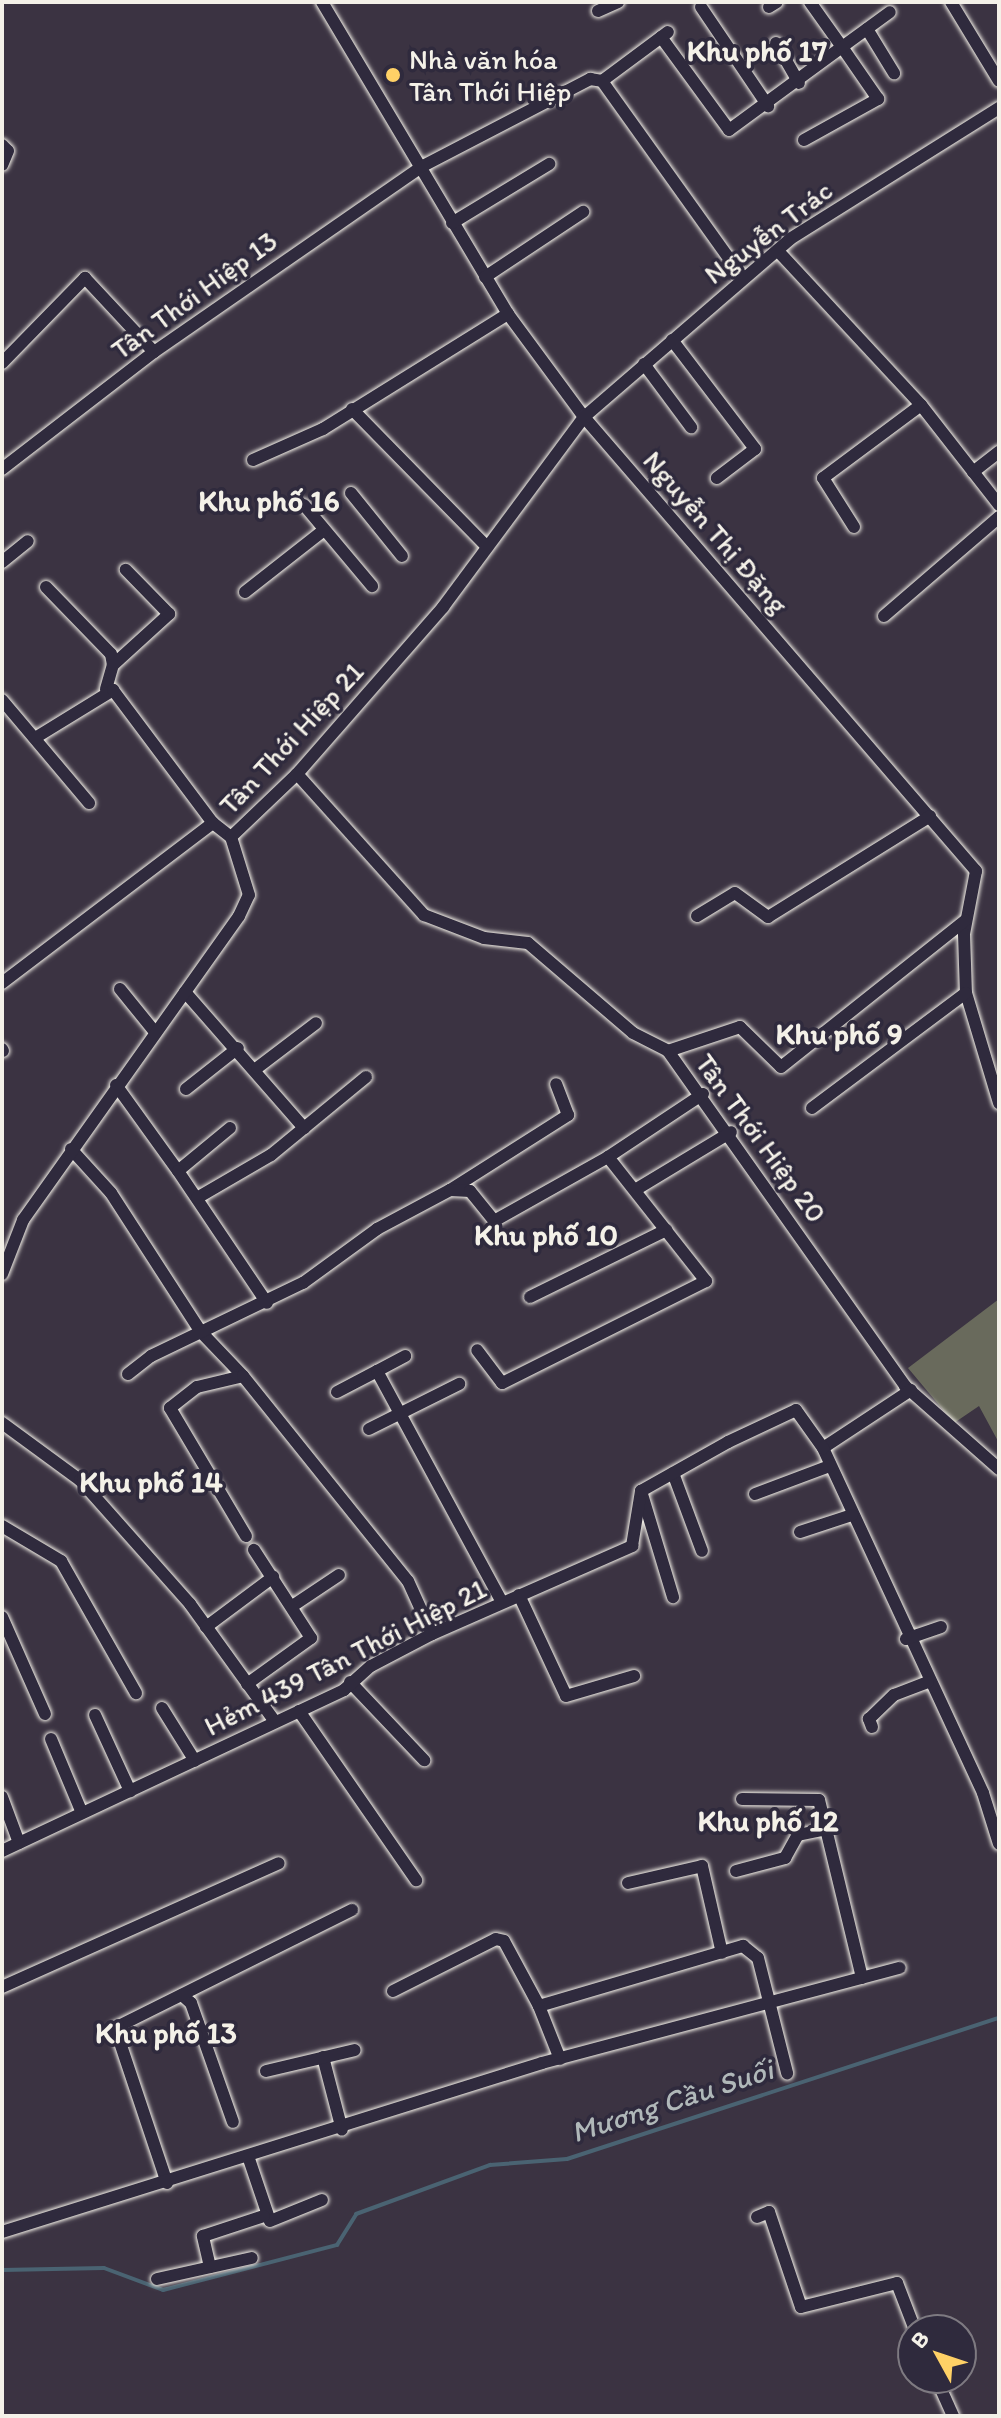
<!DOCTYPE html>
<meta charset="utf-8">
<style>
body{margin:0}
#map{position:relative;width:1001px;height:2418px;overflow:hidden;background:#3b3342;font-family:Itim,sans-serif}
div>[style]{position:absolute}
.green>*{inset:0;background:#696a5c}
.stream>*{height:4px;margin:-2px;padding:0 2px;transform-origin:2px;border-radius:2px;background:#4a6372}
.roads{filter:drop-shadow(0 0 2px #f4f1e8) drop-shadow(0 0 2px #f4f1e8)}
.minor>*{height:12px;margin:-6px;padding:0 6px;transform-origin:6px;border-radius:6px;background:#2f2a3d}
.dots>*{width:22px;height:22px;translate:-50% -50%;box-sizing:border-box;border:4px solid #2f2a3d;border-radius:50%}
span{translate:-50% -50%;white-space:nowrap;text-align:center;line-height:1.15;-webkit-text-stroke:7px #2f2a3d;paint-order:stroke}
.poi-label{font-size:28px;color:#f4f1e8}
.left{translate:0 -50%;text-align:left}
.street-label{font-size:28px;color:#f4f1e8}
.neighbourhood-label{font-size:30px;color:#f4f1e8;font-weight:700}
.water-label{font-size:30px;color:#b0b8b9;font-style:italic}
.frame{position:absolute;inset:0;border:4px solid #f4f1e8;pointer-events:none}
.north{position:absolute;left:897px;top:2314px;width:80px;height:80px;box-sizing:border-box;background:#2f2a3d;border:2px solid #7e7a81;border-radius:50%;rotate:310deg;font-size:22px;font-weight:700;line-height:32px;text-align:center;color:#f4f1e8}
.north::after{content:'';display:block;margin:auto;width:28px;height:36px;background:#ffd166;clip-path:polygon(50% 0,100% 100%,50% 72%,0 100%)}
</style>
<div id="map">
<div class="green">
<div style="clip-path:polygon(999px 1299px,999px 1443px,979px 1406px,954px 1423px,908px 1368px)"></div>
</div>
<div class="stream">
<div style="left:2px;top:2270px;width:102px;rotate:-1.1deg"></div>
<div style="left:104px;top:2268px;width:63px;rotate:20.4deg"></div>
<div style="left:163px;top:2290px;width:180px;rotate:-14.5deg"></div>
<div style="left:337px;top:2245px;width:36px;rotate:-58deg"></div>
<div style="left:356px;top:2214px;width:143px;rotate:-20.1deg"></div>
<div style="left:490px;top:2165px;width:77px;rotate:-4.5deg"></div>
<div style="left:567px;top:2159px;width:454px;rotate:-18.1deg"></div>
</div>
<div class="roads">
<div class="minor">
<div style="left:322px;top:2px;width:363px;rotate:59.2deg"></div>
<div style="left:508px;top:314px;width:128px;rotate:53.6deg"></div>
<div style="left:584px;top:417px;width:600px;rotate:49.19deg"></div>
<div style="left:976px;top:871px;width:64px;rotate:100.8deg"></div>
<div style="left:964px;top:934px;width:59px;rotate:88.1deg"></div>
<div style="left:966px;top:993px;width:115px;rotate:73.3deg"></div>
<div style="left:951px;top:2px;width:92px;rotate:58.7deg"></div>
<div style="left:701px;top:7px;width:120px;rotate:55.9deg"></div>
<div style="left:769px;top:7px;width:9px;rotate:-32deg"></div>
<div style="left:598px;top:11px;width:22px;rotate:-24deg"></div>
<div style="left:867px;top:29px;width:52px;rotate:58.5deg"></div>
<div style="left:661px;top:37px;width:115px;rotate:53.8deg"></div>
<div style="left:729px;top:130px;width:140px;rotate:-36.3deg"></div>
<div style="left:842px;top:47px;width:55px;rotate:-125.4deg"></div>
<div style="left:776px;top:43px;width:46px;rotate:60.1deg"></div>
<div style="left:602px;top:81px;width:82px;rotate:-36.6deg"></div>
<div style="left:804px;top:140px;width:85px;rotate:-29deg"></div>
<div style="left:878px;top:99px;width:63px;rotate:-124.7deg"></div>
<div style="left:842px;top:47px;width:59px;rotate:-36.1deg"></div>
<div style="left:2px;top:145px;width:8px;rotate:45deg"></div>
<div style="left:8px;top:151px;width:15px;rotate:113deg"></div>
<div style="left:452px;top:223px;width:114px;rotate:-31.3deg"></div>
<div style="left:778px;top:251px;width:210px;rotate:47.1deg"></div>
<div style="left:921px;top:405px;width:127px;rotate:52deg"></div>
<div style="left:485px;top:277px;width:118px;rotate:-33.6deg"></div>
<div style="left:672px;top:340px;width:137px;rotate:52.7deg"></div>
<div style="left:755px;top:449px;width:48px;rotate:142.7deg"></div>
<div style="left:2px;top:363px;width:119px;rotate:-45.7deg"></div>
<div style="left:85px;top:278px;width:101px;rotate:47deg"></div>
<div style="left:644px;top:364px;width:79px;rotate:53.3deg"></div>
<div style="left:352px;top:409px;width:193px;rotate:45.6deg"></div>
<div style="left:253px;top:460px;width:77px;rotate:-23.9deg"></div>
<div style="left:323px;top:429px;width:218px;rotate:-31.9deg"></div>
<div style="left:2px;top:469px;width:192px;rotate:-37.6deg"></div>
<div style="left:154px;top:352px;width:325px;rotate:-34.7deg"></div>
<div style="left:421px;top:167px;width:191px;rotate:-27.5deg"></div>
<div style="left:590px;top:79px;width:12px;rotate:9deg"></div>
<div style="left:602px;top:81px;width:242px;rotate:54.4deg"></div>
<div style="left:973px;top:472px;width:33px;rotate:-38deg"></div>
<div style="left:351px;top:493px;width:81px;rotate:51deg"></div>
<div style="left:304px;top:505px;width:106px;rotate:50deg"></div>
<div style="left:854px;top:527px;width:58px;rotate:-122.3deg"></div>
<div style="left:823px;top:478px;width:122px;rotate:-36.7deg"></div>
<div style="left:2px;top:562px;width:33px;rotate:-39deg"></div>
<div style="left:46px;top:587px;width:93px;rotate:45.9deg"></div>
<div style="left:111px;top:654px;width:11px;rotate:80deg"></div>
<div style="left:245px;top:592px;width:100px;rotate:-38.1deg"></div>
<div style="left:884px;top:616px;width:152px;rotate:-40.7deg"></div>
<div style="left:106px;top:689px;width:25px;rotate:-74deg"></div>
<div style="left:113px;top:665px;width:76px;rotate:-42.3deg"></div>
<div style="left:169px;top:614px;width:62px;rotate:-134.3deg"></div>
<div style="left:2px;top:700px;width:135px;rotate:49.8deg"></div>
<div style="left:35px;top:738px;width:92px;rotate:-31.6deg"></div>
<div style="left:113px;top:690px;width:166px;rotate:53.1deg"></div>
<div style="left:297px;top:774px;width:190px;rotate:48deg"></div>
<div style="left:424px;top:915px;width:64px;rotate:21deg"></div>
<div style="left:484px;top:938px;width:44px;rotate:6.5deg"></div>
<div style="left:528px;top:943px;width:138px;rotate:40.6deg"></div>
<div style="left:633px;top:1033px;width:39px;rotate:27deg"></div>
<div style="left:668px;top:1051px;width:410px;rotate:54.7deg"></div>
<div style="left:905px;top:1386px;width:125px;rotate:41.4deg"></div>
<div style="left:697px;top:916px;width:44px;rotate:-31.2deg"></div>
<div style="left:735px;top:893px;width:41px;rotate:36deg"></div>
<div style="left:768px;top:917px;width:191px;rotate:-31.9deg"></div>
<div style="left:2px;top:983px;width:265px;rotate:-37.2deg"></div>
<div style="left:213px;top:823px;width:23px;rotate:38deg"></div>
<div style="left:120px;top:989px;width:55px;rotate:50.9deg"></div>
<div style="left:185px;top:992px;width:181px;rotate:48.8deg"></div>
<div style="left:2px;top:1049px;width:2px;rotate:63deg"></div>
<div style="left:668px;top:1051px;width:76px;rotate:-18.4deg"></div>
<div style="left:740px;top:1027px;width:57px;rotate:44.3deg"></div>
<div style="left:781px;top:1067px;width:236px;rotate:-38.5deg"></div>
<div style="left:257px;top:1068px;width:74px;rotate:-37.3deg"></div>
<div style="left:116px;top:1085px;width:106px;rotate:54.2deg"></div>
<div style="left:186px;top:1089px;width:66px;rotate:-38.3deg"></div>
<div style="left:812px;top:1108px;width:192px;rotate:-36.8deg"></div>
<div style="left:230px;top:1128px;width:67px;rotate:140.4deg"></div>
<div style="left:178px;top:1171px;width:159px;rotate:56deg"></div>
<div style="left:71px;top:1149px;width:59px;rotate:47.7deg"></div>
<div style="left:111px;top:1193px;width:166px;rotate:57.1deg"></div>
<div style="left:201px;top:1332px;width:61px;rotate:46.3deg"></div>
<div style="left:608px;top:1157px;width:114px;rotate:-33.6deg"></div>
<div style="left:450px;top:1190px;width:140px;rotate:-32.4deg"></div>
<div style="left:568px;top:1115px;width:33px;rotate:-111deg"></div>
<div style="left:635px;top:1190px;width:112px;rotate:-31.1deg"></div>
<div style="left:197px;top:1198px;width:86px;rotate:-30.2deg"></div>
<div style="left:271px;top:1155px;width:123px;rotate:-39.4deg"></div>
<div style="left:2px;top:1274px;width:58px;rotate:-68.7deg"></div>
<div style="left:23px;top:1220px;width:373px;rotate:-54.6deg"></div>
<div style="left:239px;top:916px;width:23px;rotate:-65deg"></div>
<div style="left:249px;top:895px;width:61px;rotate:-107.2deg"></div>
<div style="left:231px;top:837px;width:91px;rotate:-43.7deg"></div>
<div style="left:297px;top:774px;width:222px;rotate:-48.8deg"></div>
<div style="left:443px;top:607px;width:237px;rotate:-53.4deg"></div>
<div style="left:584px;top:417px;width:272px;rotate:-40.8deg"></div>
<div style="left:790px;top:239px;width:247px;rotate:-32.1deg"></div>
<div style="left:530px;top:1297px;width:152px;rotate:-26.2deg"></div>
<div style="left:377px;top:1371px;width:32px;rotate:-28deg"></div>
<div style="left:128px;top:1374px;width:29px;rotate:-38deg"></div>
<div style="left:151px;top:1356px;width:169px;rotate:-25.7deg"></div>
<div style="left:303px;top:1283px;width:92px;rotate:-36.1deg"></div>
<div style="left:377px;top:1229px;width:83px;rotate:-28.1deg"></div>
<div style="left:450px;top:1190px;width:20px;rotate:3deg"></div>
<div style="left:470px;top:1191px;width:38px;rotate:51deg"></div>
<div style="left:494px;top:1221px;width:131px;rotate:-29.3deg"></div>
<div style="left:608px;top:1157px;width:158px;rotate:51.7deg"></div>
<div style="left:706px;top:1281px;width:228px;rotate:153.4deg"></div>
<div style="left:502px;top:1383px;width:41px;rotate:-127.1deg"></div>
<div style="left:911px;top:1390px;width:105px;rotate:146.6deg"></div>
<div style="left:823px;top:1448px;width:380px;rotate:65.1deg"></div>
<div style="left:983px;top:1793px;width:53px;rotate:72.6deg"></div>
<div style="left:337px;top:1392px;width:45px;rotate:-27.7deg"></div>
<div style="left:377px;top:1371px;width:263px;rotate:61.6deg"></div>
<div style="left:2px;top:1423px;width:97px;rotate:36.2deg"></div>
<div style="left:80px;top:1480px;width:166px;rotate:48.4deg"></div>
<div style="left:190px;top:1604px;width:145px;rotate:54.2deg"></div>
<div style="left:369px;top:1429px;width:101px;rotate:-26.6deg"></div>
<div style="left:673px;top:1473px;width:83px;rotate:69.6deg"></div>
<div style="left:641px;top:1491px;width:111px;rotate:73.2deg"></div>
<div style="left:755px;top:1494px;width:80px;rotate:-20.5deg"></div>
<div style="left:2px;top:1526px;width:69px;rotate:30.7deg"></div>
<div style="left:61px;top:1561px;width:152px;rotate:60.4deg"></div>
<div style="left:800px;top:1532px;width:55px;rotate:-18.1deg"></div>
<div style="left:246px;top:1536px;width:149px;rotate:-120.7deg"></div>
<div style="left:170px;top:1408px;width:34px;rotate:-38deg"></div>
<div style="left:197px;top:1387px;width:47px;rotate:-13.4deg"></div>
<div style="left:243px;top:1376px;width:263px;rotate:51.2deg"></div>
<div style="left:408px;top:1581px;width:58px;rotate:65.6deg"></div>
<div style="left:519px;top:1595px;width:111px;rotate:65deg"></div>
<div style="left:566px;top:1696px;width:71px;rotate:-16.4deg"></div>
<div style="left:294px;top:1605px;width:54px;rotate:-33.7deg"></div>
<div style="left:2px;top:1617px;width:106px;rotate:66.1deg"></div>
<div style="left:206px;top:1627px;width:84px;rotate:-36.7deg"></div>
<div style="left:906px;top:1639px;width:37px;rotate:-19deg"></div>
<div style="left:350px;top:1682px;width:108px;rotate:46.5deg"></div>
<div style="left:247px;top:1684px;width:79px;rotate:-35.7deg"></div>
<div style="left:311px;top:1638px;width:105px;rotate:-122.9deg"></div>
<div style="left:162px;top:1708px;width:62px;rotate:58.1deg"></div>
<div style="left:299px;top:1711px;width:206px;rotate:55.3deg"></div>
<div style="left:95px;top:1715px;width:84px;rotate:65.3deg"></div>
<div style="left:872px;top:1727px;width:9px;rotate:-111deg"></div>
<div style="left:869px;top:1719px;width:35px;rotate:-44deg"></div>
<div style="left:894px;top:1695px;width:36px;rotate:-21deg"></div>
<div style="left:51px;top:1739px;width:80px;rotate:67.3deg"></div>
<div style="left:2px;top:1797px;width:49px;rotate:69.7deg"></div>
<div style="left:742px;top:1799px;width:77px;rotate:0.7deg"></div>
<div style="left:819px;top:1800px;width:183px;rotate:76.4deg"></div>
<div style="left:2px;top:1851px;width:378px;rotate:-25.2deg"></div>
<div style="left:344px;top:1690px;width:36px;rotate:-42deg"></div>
<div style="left:371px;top:1666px;width:69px;rotate:-27.7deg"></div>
<div style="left:432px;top:1634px;width:219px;rotate:-23.7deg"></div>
<div style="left:632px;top:1546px;width:56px;rotate:-80.7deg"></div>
<div style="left:641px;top:1491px;width:100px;rotate:-29.4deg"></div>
<div style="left:728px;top:1442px;width:75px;rotate:-25.2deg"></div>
<div style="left:796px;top:1410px;width:47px;rotate:54.6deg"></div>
<div style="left:736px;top:1871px;width:51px;rotate:-14.9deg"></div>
<div style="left:785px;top:1858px;width:26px;rotate:-61deg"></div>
<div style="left:798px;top:1835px;width:30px;rotate:-12deg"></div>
<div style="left:628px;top:1883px;width:76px;rotate:-12.9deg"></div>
<div style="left:702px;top:1866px;width:89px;rotate:77.1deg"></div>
<div style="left:2px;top:1987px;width:303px;rotate:-24.1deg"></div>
<div style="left:393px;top:1991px;width:115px;rotate:-26.8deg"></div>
<div style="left:496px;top:1939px;width:8px;rotate:14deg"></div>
<div style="left:504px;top:1941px;width:74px;rotate:61.7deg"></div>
<div style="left:539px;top:2006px;width:213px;rotate:-16.4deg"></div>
<div style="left:743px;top:1946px;width:19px;rotate:39deg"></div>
<div style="left:758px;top:1958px;width:119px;rotate:75.8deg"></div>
<div style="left:182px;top:1995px;width:12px;rotate:42deg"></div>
<div style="left:191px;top:2003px;width:126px;rotate:70.6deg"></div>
<div style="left:539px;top:2006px;width:57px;rotate:68.4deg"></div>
<div style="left:323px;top:2057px;width:75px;rotate:75.4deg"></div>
<div style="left:266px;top:2071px;width:91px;rotate:-13.3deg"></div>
<div style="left:249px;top:2159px;width:65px;rotate:71.3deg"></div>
<div style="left:270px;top:2221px;width:56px;rotate:-22deg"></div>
<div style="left:167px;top:2183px;width:163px;rotate:-108.5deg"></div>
<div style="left:115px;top:2028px;width:265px;rotate:-26.5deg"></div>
<div style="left:757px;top:2217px;width:13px;rotate:-23deg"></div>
<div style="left:769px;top:2212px;width:100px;rotate:71.4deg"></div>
<div style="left:801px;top:2307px;width:99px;rotate:-14deg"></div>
<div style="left:897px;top:2283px;width:50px;rotate:69deg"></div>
<div style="left:2px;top:2232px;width:566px;rotate:-17.38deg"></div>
<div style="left:542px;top:2063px;width:370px;rotate:-14.9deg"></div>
<div style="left:210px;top:2267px;width:32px;rotate:-103deg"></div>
<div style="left:203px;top:2236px;width:64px;rotate:-18.2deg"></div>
<div style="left:157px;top:2279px;width:97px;rotate:-12.5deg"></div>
<div style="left:936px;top:2378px;width:42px;rotate:65.9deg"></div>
</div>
</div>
<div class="dots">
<div style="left:393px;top:75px;background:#ffd166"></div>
</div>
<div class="poi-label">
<span class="left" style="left:409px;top:75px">Nhà văn hóa<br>Tân Thới Hiệp</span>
</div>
<div class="street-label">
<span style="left:768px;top:232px;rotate:-37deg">Nguyễn Trác</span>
<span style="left:194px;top:295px;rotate:-36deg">Tân Thới Hiệp 13</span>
<span style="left:716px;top:532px;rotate:49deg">Nguyễn Thị Đặng</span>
<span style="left:291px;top:738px;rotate:-47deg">Tân Thới Hiệp 21</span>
<span style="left:761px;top:1138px;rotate:54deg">Tân Thới Hiệp 20</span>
<span style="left:345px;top:1657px;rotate:-27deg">Hẻm 439 Tân Thới Hiệp 21</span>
</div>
<div class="neighbourhood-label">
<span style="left:757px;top:51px">Khu phố 17</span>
<span style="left:269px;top:501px">Khu phố 16</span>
<span style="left:839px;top:1034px">Khu phố 9</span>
<span style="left:546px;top:1235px">Khu phố 10</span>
<span style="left:151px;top:1482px">Khu phố 14</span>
<span style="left:768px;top:1821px">Khu phố 12</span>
<span style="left:166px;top:2033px">Khu phố 13</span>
</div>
<div class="water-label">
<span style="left:672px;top:2101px;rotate:-18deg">Mương Cầu Suối</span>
</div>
<div class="frame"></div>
<div class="north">B</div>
</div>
